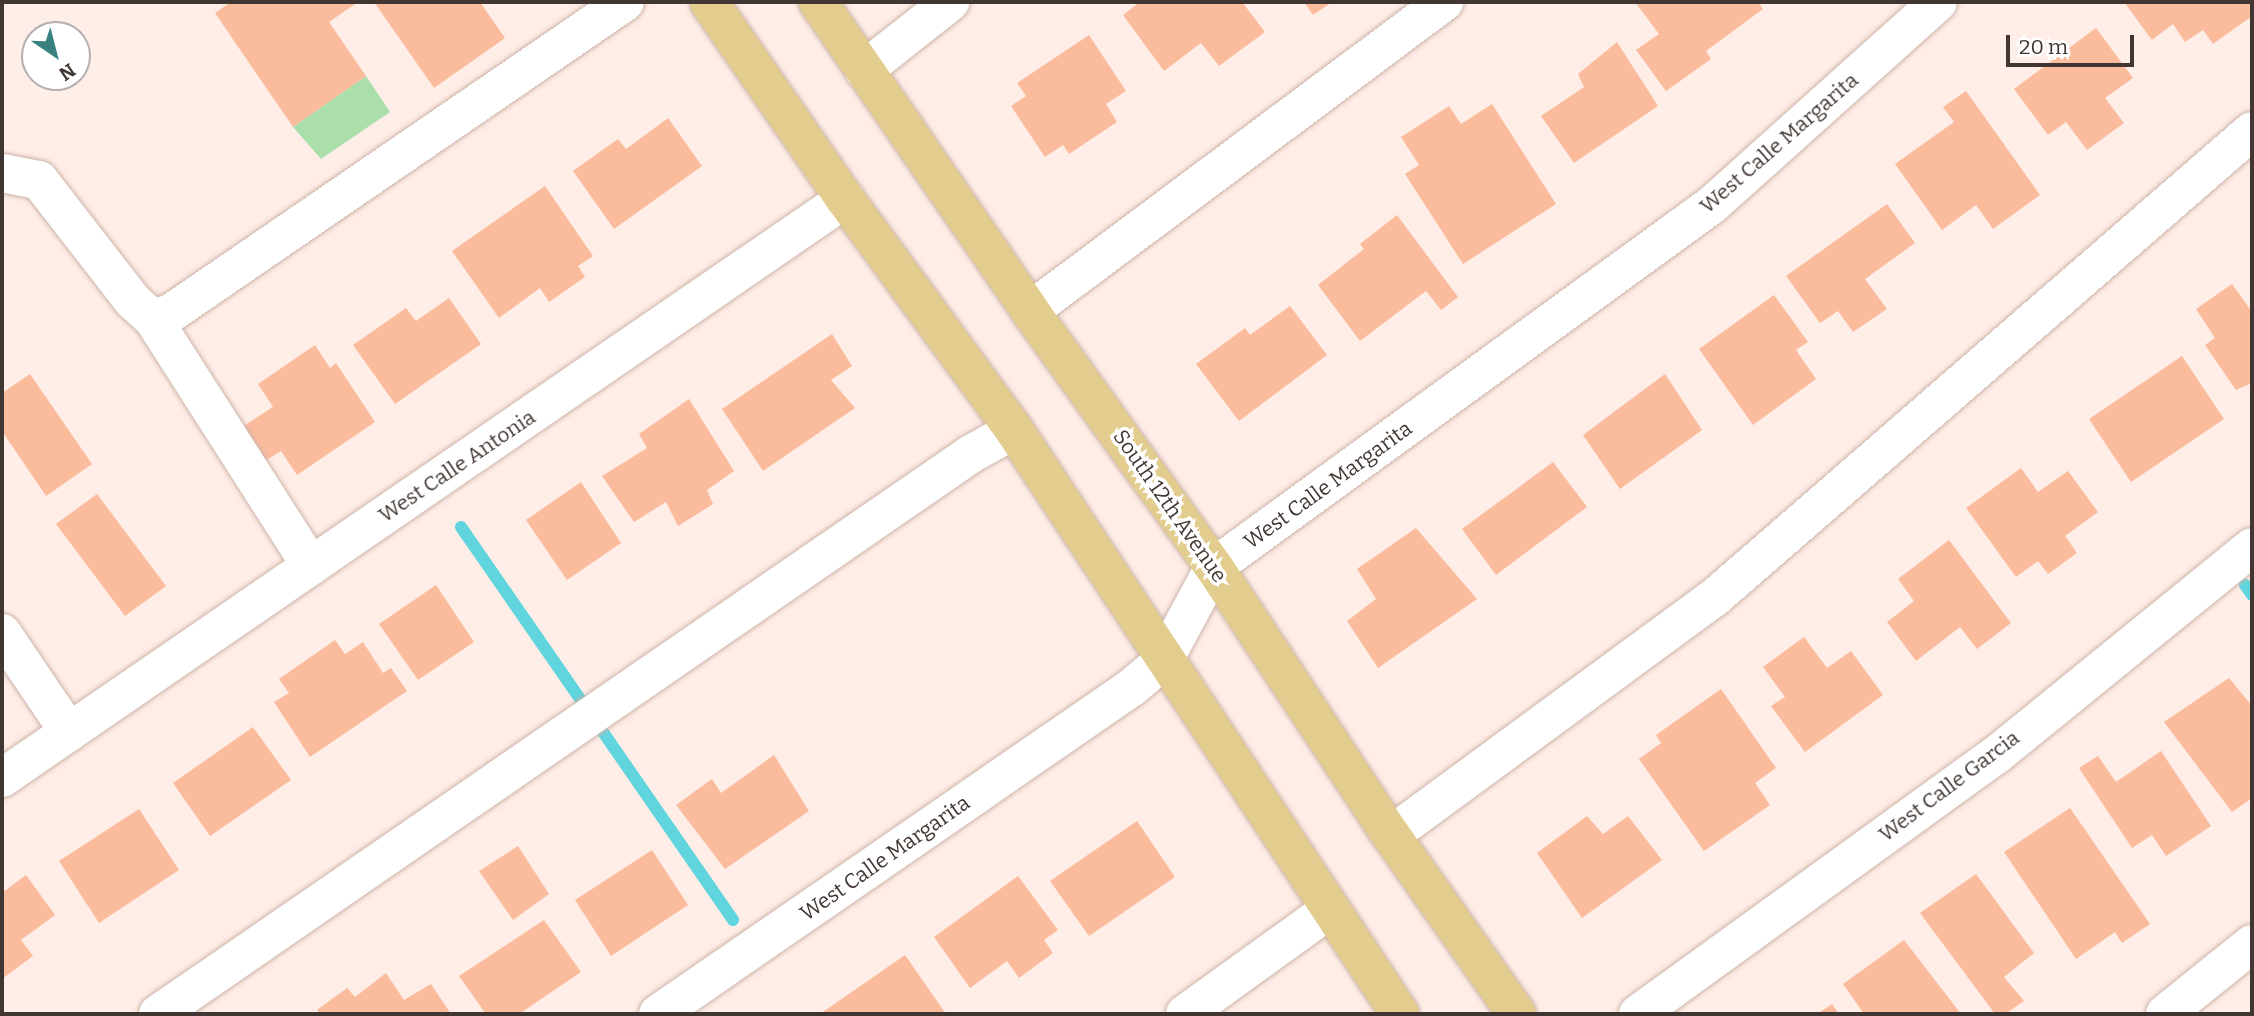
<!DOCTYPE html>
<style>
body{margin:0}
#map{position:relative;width:2254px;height:1016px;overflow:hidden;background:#feeee7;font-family:Bitter,serif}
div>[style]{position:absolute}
.green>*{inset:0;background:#aadeaa}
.stream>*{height:12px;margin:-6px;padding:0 6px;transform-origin:6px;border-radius:6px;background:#60d5dd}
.building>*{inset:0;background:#fbbb9d}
.roads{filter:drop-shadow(0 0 2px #cdb4a9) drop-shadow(0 0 2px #cdb4a9)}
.minor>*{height:38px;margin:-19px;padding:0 19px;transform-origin:19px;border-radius:19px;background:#fff}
.major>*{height:38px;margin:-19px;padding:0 19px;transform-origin:19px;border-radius:19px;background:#e2cd8e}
span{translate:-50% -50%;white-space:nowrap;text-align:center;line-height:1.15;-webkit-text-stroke:7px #fff;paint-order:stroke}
.street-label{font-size:21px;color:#413632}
.frame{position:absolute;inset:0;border:4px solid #413632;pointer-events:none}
.north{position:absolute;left:21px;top:21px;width:70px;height:70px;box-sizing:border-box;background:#fff;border:2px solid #b3afad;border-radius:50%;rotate:145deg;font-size:19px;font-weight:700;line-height:28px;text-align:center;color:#413632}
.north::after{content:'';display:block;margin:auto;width:24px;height:32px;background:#388180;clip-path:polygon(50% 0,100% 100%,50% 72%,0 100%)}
.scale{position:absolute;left:2006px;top:35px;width:128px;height:32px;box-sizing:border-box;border:4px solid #413632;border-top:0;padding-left:9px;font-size:21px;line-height:24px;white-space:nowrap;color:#413632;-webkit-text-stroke:5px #fff;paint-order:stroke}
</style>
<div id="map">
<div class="green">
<div style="clip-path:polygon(366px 76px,390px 112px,321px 159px,293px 127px)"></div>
</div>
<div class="stream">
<div style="left:461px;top:527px;width:478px;rotate:55.3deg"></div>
<div style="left:2245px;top:585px;width:12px;rotate:55deg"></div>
</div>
<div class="building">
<div style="clip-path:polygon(231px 2px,358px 2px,329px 22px,366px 76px,293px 127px,215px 13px)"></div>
<div style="clip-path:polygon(374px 2px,480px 2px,505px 38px,434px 88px)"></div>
<div style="clip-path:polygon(1140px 2px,1242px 2px,1265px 32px,1219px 66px,1201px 43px,1164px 71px,1123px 15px)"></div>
<div style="clip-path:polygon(1304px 2px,1332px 2px,1313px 15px)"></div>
<div style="clip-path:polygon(1635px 2px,1758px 2px,1763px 9px,1706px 51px,1711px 59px,1666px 91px,1636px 50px,1659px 34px)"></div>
<div style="clip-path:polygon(2124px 2px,2249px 2px,2252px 16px,2213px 44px,2203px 30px,2185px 42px,2173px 24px,2152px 40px)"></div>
<div style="clip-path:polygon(2096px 28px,2133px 78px,2105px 98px,2124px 123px,2087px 150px,2066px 122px,2048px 135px,2014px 89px)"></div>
<div style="clip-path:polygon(1089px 35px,1126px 91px,1106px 104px,1117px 122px,1069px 154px,1063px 145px,1045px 157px,1011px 106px,1026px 96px,1017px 83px)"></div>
<div style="clip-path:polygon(1617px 42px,1658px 106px,1574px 163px,1541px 116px,1584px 87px,1578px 74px)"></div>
<div style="clip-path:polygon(1966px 91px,2040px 195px,1993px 229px,1976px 205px,1942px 230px,1895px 164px,1954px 122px,1943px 107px)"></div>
<div style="clip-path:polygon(1492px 104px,1556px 204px,1463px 264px,1405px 174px,1419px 165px,1401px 137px,1449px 106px,1461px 124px)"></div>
<div style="clip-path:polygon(668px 118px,702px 166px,614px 229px,573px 171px,618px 139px,626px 149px)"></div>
<div style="clip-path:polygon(545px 186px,593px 256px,578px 266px,585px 277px,549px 302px,540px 288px,499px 318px,452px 251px)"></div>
<div style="clip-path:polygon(1887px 204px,1915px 243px,1865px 279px,1887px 309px,1853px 332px,1838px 311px,1820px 323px,1786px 276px)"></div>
<div style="clip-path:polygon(1397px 215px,1458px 297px,1441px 310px,1426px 291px,1360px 341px,1318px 285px,1364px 249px,1360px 244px)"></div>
<div style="clip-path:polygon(2232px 284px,2252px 312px,2252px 383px,2236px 390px,2205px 345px,2215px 338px,2196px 309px)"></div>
<div style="clip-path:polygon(1774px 295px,1808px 342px,1796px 350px,1816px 379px,1753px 425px,1699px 349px)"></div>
<div style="clip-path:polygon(449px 298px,481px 344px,395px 404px,353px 345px,406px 308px,416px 321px)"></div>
<div style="clip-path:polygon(1290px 306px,1327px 355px,1239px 421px,1196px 364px,1245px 328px,1250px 335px)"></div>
<div style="clip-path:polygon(832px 334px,852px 366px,831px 380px,855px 408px,763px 471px,722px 409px)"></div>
<div style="clip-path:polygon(315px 345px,330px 368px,336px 363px,375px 422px,297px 475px,281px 451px,262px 463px,239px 429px,273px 407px,258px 384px)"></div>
<div style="clip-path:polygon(2182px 356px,2224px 419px,2131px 482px,2089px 419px)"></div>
<div style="clip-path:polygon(30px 374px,92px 464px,46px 496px,2px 431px,2px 393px)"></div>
<div style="clip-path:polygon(1665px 374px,1702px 430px,1620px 489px,1583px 435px)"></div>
<div style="clip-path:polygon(689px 399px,734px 471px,707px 490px,713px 504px,678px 526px,666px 502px,634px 522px,602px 476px,647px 448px,639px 434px)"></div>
<div style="clip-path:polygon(1553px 462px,1587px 507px,1496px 575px,1462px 529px)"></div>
<div style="clip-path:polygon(2021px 468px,2038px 492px,2068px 471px,2098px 512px,2065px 536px,2077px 553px,2048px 574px,2038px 561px,2016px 577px,1966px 508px)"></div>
<div style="clip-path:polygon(581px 482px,621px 543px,567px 580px,526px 520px)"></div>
<div style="clip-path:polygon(97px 494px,166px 586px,125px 616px,56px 524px)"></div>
<div style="clip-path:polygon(1416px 528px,1477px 599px,1378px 668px,1347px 621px,1376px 599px,1357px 569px)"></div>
<div style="clip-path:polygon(1949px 540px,2011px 623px,1977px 649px,1960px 627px,1916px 661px,1887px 622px,1914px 601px,1898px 579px)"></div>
<div style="clip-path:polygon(436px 585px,474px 642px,418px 680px,379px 624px)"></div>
<div style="clip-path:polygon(1804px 637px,1827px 668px,1851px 651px,1883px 695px,1805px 752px,1771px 706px,1785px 697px,1763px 667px)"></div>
<div style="clip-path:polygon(335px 640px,345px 654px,363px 642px,383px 673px,391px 668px,407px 691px,310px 757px,274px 702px,289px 693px,279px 679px)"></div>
<div style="clip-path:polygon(2229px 678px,2252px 706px,2252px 798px,2232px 812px,2164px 722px)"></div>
<div style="clip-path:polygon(1721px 689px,1776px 768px,1755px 783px,1770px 805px,1704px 851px,1639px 759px,1661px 743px,1656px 735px)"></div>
<div style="clip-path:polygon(253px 727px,291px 780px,210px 836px,173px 783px)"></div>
<div style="clip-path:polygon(2161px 751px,2211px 826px,2166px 856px,2152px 835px,2132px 848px,2079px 768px,2098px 756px,2116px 782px)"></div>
<div style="clip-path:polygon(774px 755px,809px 811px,725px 869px,676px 805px,712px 779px,721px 793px)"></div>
<div style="clip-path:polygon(2070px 808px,2150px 924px,2122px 943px,2115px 932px,2076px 959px,2004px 852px)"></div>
<div style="clip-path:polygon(139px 809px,179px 870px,99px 923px,59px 861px)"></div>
<div style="clip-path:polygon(1587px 816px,1603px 834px,1628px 816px,1662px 860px,1582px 918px,1537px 853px)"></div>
<div style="clip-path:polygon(1137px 821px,1175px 877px,1089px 936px,1050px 881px)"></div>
<div style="clip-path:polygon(518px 846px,549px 894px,513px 920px,479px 871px)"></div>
<div style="clip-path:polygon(652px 850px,688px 905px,611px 956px,575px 900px)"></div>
<div style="clip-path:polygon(1976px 874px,2034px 953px,2004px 977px,2024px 1001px,2005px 1014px,1995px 1014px,1920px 913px)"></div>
<div style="clip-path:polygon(26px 875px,55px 915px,21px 940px,33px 956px,2px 979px,2px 893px)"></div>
<div style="clip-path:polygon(1018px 876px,1058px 930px,1044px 940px,1053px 953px,1019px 978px,1007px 961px,970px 988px,934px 937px)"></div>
<div style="clip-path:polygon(544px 920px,581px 972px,519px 1014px,486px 1014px,459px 976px)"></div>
<div style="clip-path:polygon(1904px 940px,1961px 1014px,1864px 1014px,1843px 984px)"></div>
<div style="clip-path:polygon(905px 955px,946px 1014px,820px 1014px)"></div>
<div style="clip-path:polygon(386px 973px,404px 1000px,431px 984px,451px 1014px,320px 1014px,317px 1010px,347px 988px,355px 997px)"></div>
<div style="clip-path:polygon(1832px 1004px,1839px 1014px,1817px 1014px)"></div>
</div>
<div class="roads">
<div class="minor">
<div style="left:864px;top:70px;width:110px;rotate:-38.3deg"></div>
<div style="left:2px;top:173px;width:38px;rotate:11deg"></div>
<div style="left:39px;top:180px;width:153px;rotate:52.2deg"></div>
<div style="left:133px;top:301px;width:27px;rotate:42deg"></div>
<div style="left:153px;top:319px;width:19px;rotate:-18deg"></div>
<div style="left:171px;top:313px;width:550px;rotate:-34.41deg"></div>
<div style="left:1030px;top:311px;width:517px;rotate:-36.74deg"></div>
<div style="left:153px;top:319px;width:293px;rotate:57.4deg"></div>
<div style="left:2px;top:633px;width:120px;rotate:55.9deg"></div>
<div style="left:2px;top:778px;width:1023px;rotate:-34.48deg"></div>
<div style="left:1391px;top:835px;width:401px;rotate:-36.3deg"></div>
<div style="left:1714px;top:598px;width:712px;rotate:-40.96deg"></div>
<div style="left:158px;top:1014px;width:987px;rotate:-34.56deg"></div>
<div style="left:971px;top:454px;width:49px;rotate:-29.2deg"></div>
<div style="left:658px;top:1014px;width:574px;rotate:-34.58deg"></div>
<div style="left:1131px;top:688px;width:43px;rotate:-40.3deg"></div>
<div style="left:1164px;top:660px;width:106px;rotate:-61.7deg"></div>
<div style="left:1214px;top:567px;width:617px;rotate:-36.03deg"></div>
<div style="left:1713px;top:204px;width:302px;rotate:-41.9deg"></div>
<div style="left:1185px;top:1014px;width:176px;rotate:-35.8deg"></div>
<div style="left:1638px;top:1014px;width:440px;rotate:-35.9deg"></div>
<div style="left:1995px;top:756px;width:331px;rotate:-39.1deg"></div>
<div style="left:2165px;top:1014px;width:112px;rotate:-38.8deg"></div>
</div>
<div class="major">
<div style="left:709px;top:2px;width:239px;rotate:55.4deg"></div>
<div style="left:845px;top:199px;width:286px;rotate:53.8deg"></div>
<div style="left:1014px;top:430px;width:700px;rotate:56.54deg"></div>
<div style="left:818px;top:2px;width:375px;rotate:55.5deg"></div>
<div style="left:1030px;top:311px;width:315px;rotate:54.3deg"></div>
<div style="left:1214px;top:567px;width:321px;rotate:56.6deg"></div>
<div style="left:1391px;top:835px;width:219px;rotate:54.9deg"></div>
</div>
</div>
<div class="street-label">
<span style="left:1779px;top:143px;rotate:-41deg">West Calle Margarita</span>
<span style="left:457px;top:466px;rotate:-34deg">West Calle Antonia</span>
<span style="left:1328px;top:485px;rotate:-36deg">West Calle Margarita</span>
<span style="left:1170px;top:506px;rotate:55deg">South 12th Avenue</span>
<span style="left:1949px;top:786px;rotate:-37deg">West Calle Garcia</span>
<span style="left:885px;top:858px;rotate:-35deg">West Calle Margarita</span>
</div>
<div class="frame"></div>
<div class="north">N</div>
<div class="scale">20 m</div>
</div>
